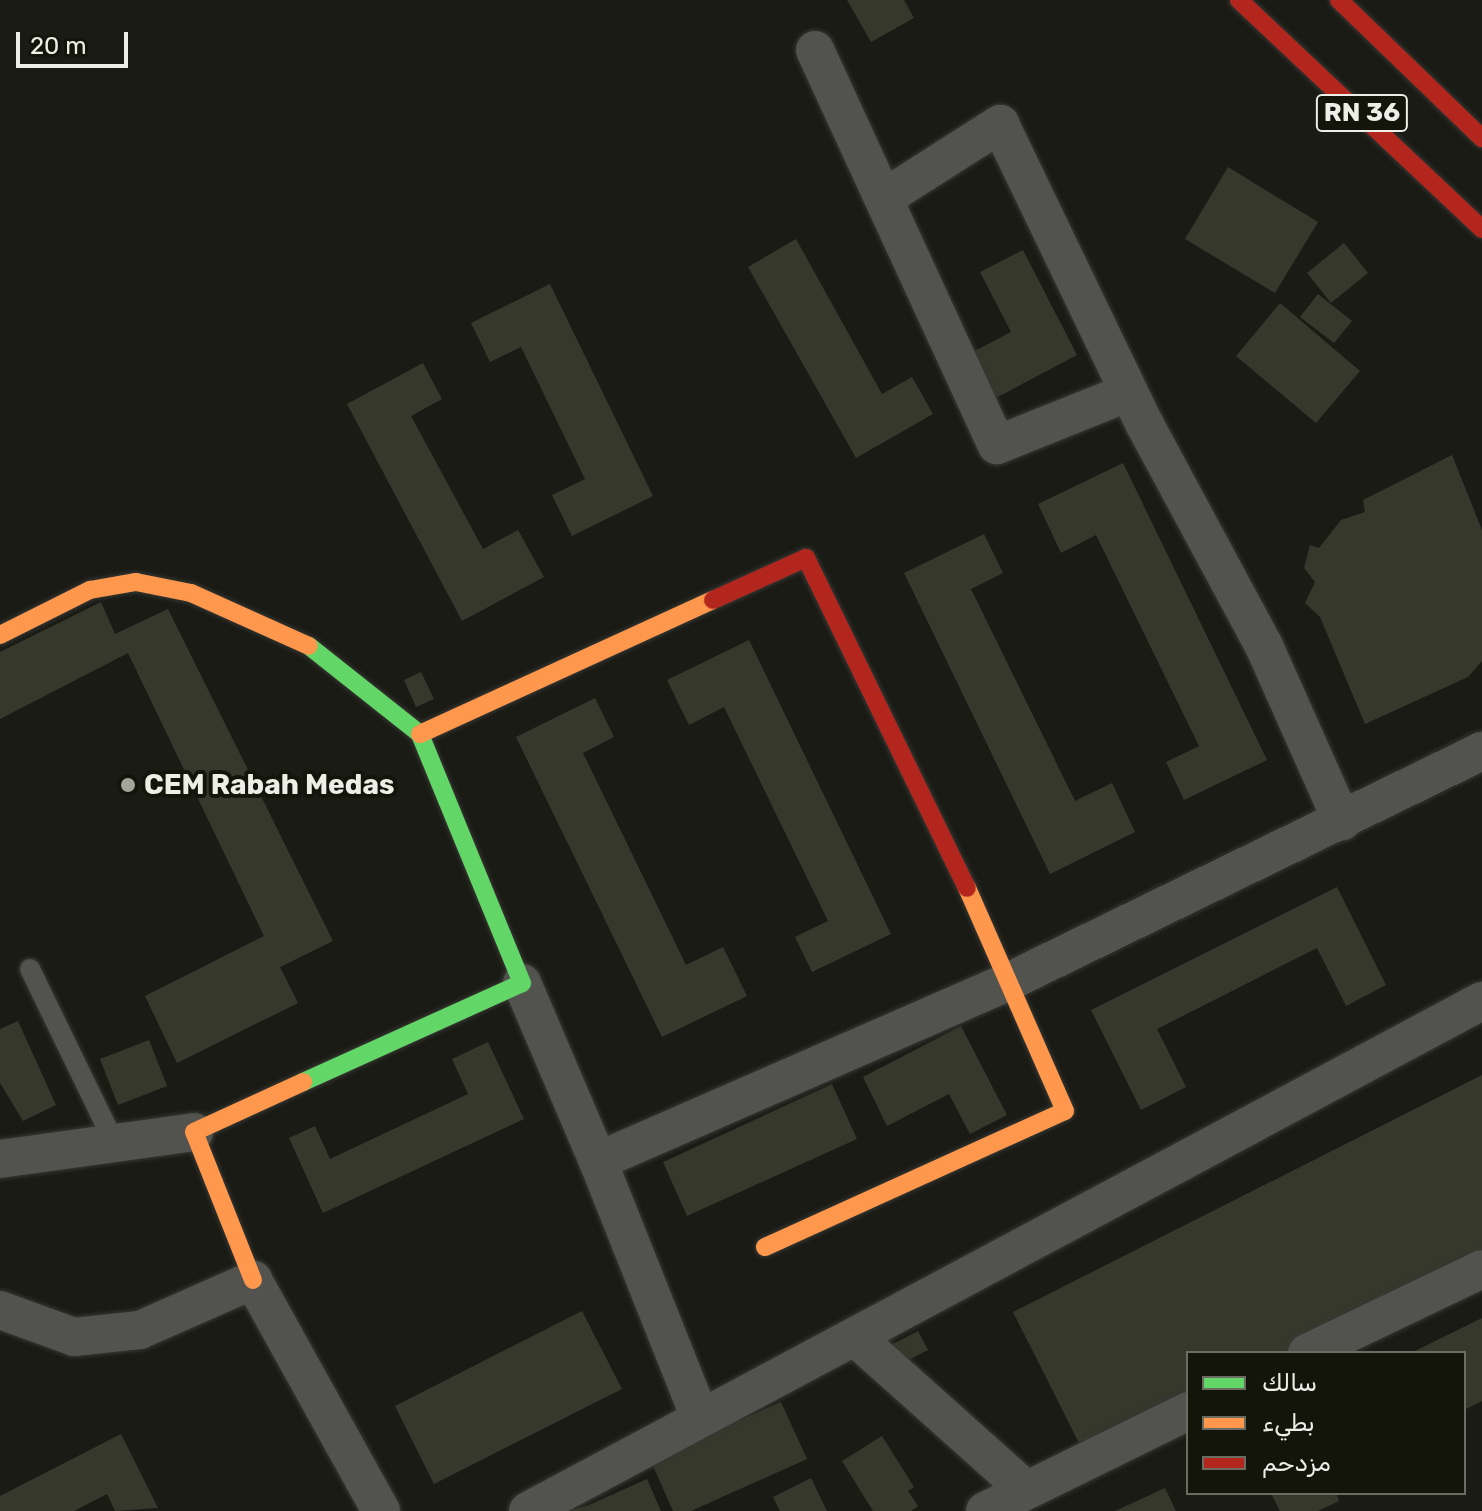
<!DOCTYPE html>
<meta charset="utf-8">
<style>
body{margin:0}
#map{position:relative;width:1482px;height:1511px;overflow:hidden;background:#1b1b16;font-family:Rubik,Cairo,sans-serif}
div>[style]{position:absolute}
.building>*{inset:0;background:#37382c}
.roads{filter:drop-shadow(0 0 2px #373733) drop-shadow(0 0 2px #373733)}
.lane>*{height:20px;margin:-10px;padding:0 10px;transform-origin:10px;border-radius:10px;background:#52534e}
.street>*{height:38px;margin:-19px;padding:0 19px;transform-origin:19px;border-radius:19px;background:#52534e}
.fast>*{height:18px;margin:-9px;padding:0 9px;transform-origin:9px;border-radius:9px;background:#63d668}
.slow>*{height:18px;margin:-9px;padding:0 9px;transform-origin:9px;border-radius:9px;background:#ff974d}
.jam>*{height:18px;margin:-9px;padding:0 9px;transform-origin:9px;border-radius:9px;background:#b3261e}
.dots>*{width:22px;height:22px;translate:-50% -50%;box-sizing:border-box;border:4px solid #14150a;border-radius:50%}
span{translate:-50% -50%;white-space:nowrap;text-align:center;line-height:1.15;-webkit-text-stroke:8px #14150a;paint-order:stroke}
.shield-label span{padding:2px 6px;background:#14150a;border:2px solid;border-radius:6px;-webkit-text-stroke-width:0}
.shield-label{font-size:26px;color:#edeee6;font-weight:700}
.poi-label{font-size:28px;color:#edeee6;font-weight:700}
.left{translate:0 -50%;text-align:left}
.legend{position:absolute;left:1186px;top:1351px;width:280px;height:144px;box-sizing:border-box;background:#14150a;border:2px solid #6b6c62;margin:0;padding:10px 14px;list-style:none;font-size:24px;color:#edeee6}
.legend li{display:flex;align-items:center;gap:16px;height:40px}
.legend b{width:40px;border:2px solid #6b6c62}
.scale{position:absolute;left:16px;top:32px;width:112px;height:36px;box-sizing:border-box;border:4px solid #edeee6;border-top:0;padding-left:10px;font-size:24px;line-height:28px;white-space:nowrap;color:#edeee6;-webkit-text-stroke:6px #14150a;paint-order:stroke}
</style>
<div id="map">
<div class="building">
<div style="clip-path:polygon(847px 0,904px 0,914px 18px,871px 42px)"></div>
<div style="clip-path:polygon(1228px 167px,1318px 222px,1275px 293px,1185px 239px)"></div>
<div style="clip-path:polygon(796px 239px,882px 394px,912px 377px,933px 414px,856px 458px,748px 267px)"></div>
<div style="clip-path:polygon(1344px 243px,1368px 273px,1331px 303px,1307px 273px)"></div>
<div style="clip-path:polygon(1023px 250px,1077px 355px,990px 401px,967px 355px,1011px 332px,980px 272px)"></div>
<div style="clip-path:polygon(550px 284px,653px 496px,572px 536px,552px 495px,585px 479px,521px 347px,490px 362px,471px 323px)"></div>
<div style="clip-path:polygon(1318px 294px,1352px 321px,1334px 343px,1300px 317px)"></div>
<div style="clip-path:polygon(1280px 303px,1360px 371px,1316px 423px,1236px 356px)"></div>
<div style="clip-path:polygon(423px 363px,442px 399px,411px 416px,483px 549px,518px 530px,544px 577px,462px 621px,347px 404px)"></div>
<div style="clip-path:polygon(1452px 455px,1482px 530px,1482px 661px,1468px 677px,1365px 724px,1320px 617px,1305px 603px,1315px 582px,1304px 568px,1310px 545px,1319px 548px,1341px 520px,1365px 512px,1363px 500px)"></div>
<div style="clip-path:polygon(1123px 463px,1267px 760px,1184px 800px,1166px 762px,1199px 746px,1096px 535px,1061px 553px,1038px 504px)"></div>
<div style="clip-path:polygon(984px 534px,1003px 573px,971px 589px,1075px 801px,1112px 783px,1135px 832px,1050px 874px,904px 573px)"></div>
<div style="clip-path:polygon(101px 602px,115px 634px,168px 609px,333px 941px,280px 967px,298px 1003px,177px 1063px,145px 996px,264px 936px,128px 653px,0 719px,0 652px)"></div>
<div style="clip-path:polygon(749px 640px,891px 934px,812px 972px,795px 937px,828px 921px,724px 707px,689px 725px,667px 680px)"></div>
<div style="clip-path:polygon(421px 672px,434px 699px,416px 707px,404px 680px)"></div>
<div style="clip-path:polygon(595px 698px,614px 737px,583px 753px,686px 965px,723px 947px,747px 996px,662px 1037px,516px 737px)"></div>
<div style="clip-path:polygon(1337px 887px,1386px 985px,1346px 1006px,1317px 948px,1157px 1029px,1186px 1087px,1141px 1110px,1091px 1010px)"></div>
<div style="clip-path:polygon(18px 1021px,56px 1105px,23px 1121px,0 1083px,0 1029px)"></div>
<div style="clip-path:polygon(961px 1026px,1007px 1115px,970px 1134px,949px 1094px,887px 1126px,863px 1077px)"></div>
<div style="clip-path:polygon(149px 1040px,167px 1086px,118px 1105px,100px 1059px)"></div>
<div style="clip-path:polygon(488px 1042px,524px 1119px,323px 1213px,289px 1138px,315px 1126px,330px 1159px,468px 1094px,452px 1059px)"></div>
<div style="clip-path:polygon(1482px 1075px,1482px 1254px,1287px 1353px,1188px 1353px,1188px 1403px,1085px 1455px,1013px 1312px)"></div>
<div style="clip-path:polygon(832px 1084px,857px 1139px,687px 1216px,663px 1162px)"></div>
<div style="clip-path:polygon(582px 1311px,622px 1389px,434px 1484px,395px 1406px)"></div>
<div style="clip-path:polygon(1482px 1318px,1482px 1401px,1464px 1410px,1464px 1353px,1411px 1353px)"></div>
<div style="clip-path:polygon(918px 1331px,928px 1350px,893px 1368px,883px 1349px)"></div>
<div style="clip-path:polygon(781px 1402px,807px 1459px,691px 1511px,673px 1511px,650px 1459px)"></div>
<div style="clip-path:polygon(121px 1434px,158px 1508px,115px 1511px,107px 1494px,74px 1511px,0 1511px,0 1496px)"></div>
<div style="clip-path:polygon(882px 1436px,914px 1487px,908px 1491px,918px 1506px,911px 1511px,873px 1511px,842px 1461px)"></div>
<div style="clip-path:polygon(811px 1478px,827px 1511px,780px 1511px,773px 1497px)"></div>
<div style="clip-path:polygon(647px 1479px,661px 1511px,567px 1511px,589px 1505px)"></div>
<div style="clip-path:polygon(1165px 1488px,1176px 1511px,1115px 1511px)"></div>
<div style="clip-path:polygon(1271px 1493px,1336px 1493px,1339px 1501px,1318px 1511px,1280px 1511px)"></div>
</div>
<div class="roads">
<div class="lane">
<div style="left:30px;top:969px;width:199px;rotate:64.1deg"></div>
</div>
<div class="street">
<div style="left:815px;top:50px;width:435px;rotate:65.3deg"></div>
<div style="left:997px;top:445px;width:142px;rotate:-21.9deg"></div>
<div style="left:884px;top:198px;width:138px;rotate:-32.5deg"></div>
<div style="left:1000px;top:124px;width:334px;rotate:64.3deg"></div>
<div style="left:1145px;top:425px;width:251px;rotate:61.7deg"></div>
<div style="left:1264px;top:646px;width:192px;rotate:66deg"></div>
<div style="left:522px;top:983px;width:194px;rotate:66.9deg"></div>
<div style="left:0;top:1159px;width:196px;rotate:-7.9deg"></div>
<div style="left:0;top:1310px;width:79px;rotate:20deg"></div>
<div style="left:74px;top:1337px;width:66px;rotate:-6.1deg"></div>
<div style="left:140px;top:1330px;width:124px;rotate:-23.9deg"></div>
<div style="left:253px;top:1280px;width:264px;rotate:61deg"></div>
<div style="left:855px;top:1337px;width:228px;rotate:41.8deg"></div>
<div style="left:1307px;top:1353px;width:194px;rotate:-25.6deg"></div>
<div style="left:699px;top:1415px;width:273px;rotate:-111.7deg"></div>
<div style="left:598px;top:1161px;width:452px;rotate:-23.6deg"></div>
<div style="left:1012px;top:980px;width:523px;rotate:-25.98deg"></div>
<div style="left:528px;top:1511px;width:1082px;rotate:-28.13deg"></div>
<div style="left:985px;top:1511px;width:226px;rotate:-26.2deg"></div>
</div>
<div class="fast">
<div style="left:303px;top:1082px;width:240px;rotate:-24.3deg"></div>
<div style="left:522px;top:983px;width:269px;rotate:-112.3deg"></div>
<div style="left:420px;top:734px;width:142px;rotate:-141.6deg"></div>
</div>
<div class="slow">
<div style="left:0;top:635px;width:101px;rotate:-26.6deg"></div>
<div style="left:90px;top:590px;width:47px;rotate:-9.9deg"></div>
<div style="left:136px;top:582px;width:56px;rotate:11.3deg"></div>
<div style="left:191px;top:593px;width:129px;rotate:24.2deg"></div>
<div style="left:420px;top:734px;width:322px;rotate:-24.6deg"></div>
<div style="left:765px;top:1247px;width:329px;rotate:-24.4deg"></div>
<div style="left:1065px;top:1111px;width:244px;rotate:-113.7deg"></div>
<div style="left:253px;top:1280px;width:159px;rotate:-111.7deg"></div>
<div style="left:194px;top:1132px;width:120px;rotate:-24.6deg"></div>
</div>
<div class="jam">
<div style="left:1239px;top:0;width:334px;rotate:43.3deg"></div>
<div style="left:1339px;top:0;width:199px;rotate:44deg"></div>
<div style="left:713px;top:600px;width:102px;rotate:-24.3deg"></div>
<div style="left:806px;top:558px;width:367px;rotate:64deg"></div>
</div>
</div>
<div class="dots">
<div style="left:128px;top:785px;background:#a4a49d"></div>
</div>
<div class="shield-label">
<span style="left:1362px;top:113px">RN 36</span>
</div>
<div class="poi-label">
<span class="left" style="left:144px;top:785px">CEM Rabah Medas</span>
</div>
<ul class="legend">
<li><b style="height:10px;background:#63d668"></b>سالك</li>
<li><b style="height:10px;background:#ff974d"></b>بطيء</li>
<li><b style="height:10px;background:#b3261e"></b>مزدحم</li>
</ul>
<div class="scale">20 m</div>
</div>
